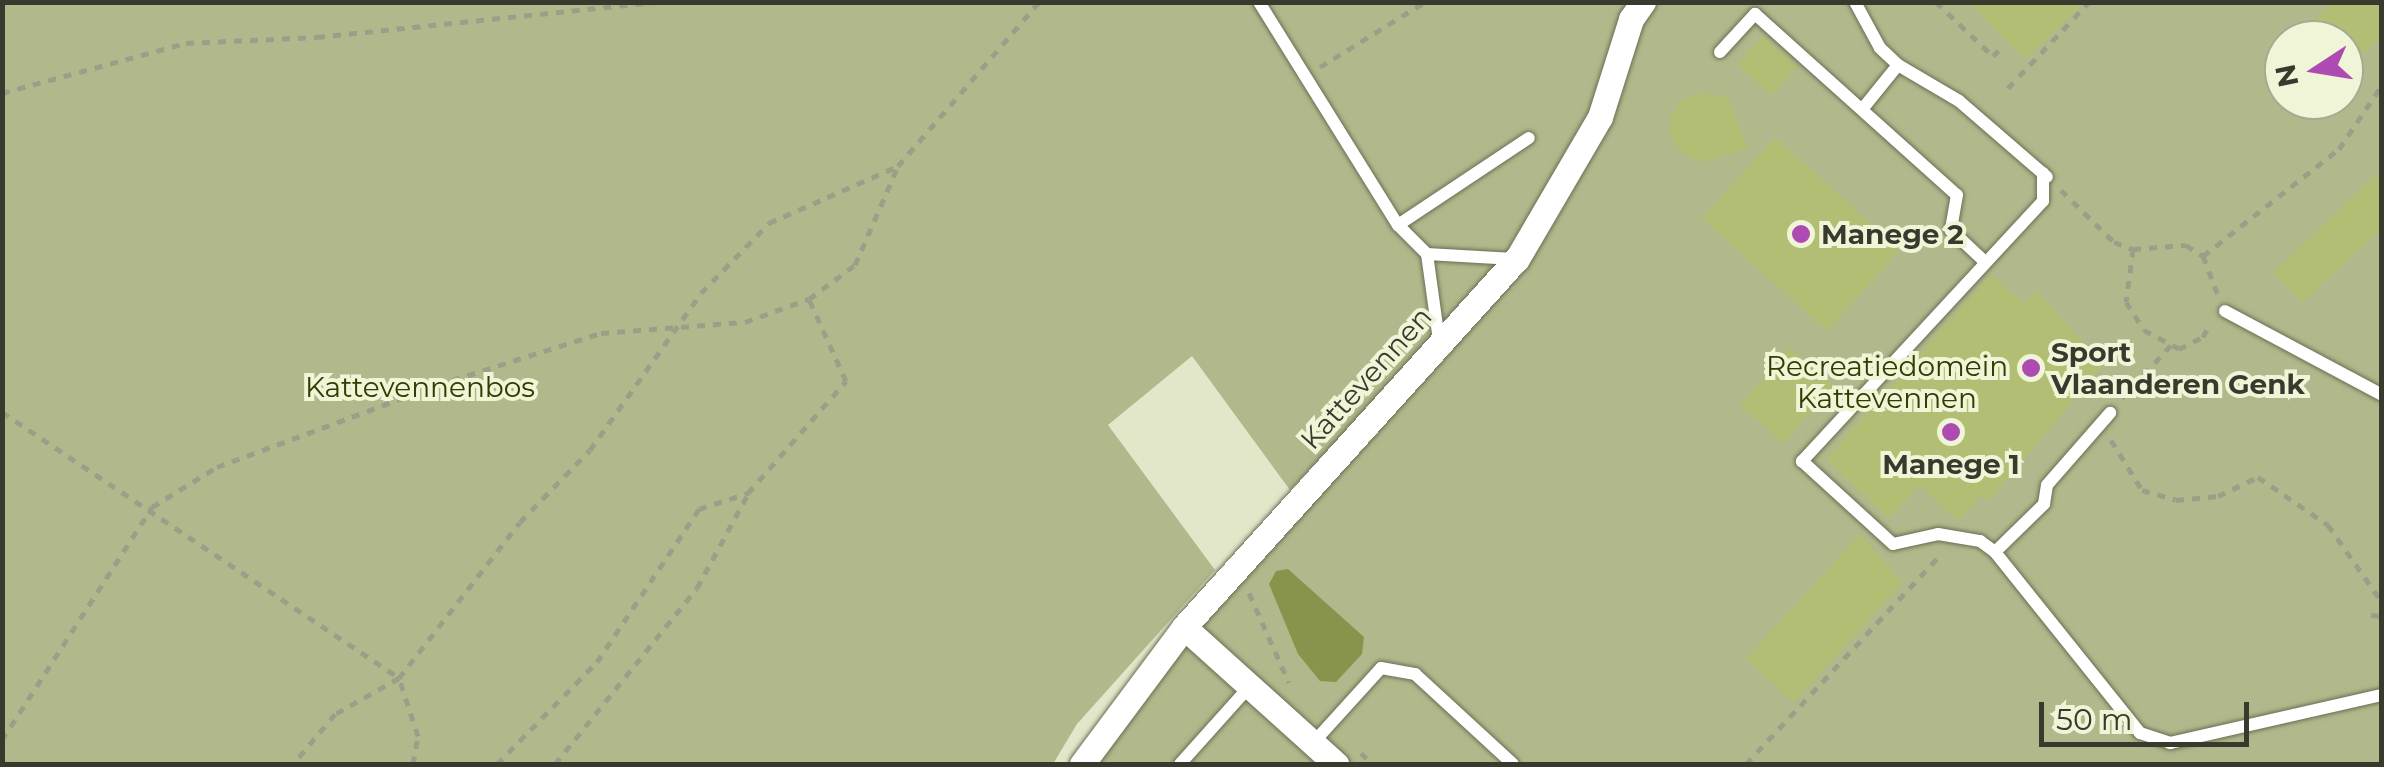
<!DOCTYPE html>
<style>
body{margin:0}
#map{position:relative;width:2384px;height:767px;overflow:hidden;background:#e2e7c9;font-family:Montserrat,sans-serif}
div>[style]{position:absolute}
.green>*{inset:0;background:#b1b98c}
.water>*{inset:0;background:#88934b}
.building>*{inset:0;background:#b3be75}
.path>*{height:5px;margin-top:-2.5px;transform-origin:0;background:repeating-linear-gradient(90deg,#9b9f88 0 8px,transparent 0 16px)}
.roads{filter:drop-shadow(0 0 2px #6a6f54) drop-shadow(0 0 2px #6a6f54)}
.lane>*{height:12px;margin:-6px;padding:0 6px;transform-origin:6px;border-radius:6px;background:#fff}
.street>*{height:25px;margin:-12.5px;padding:0 12.5px;transform-origin:12.5px;border-radius:12.5px;background:#fff}
.dots>*{width:28px;height:28px;translate:-50% -50%;box-sizing:border-box;border:5px solid #eff5d6;border-radius:50%}
span{translate:-50% -50%;white-space:nowrap;text-align:center;line-height:1.15;-webkit-text-stroke:8px #eff5d6;paint-order:stroke}
.poi-label{font-size:28px;color:#383a2e;font-weight:700}
.left{translate:0 -50%;text-align:left}
.park-label{font-size:28px;color:#343a00}
.street-label{font-size:28px;color:#383a2e}
.frame{position:absolute;inset:0;border:5px solid #383a2e;pointer-events:none}
.north{position:absolute;left:2264px;top:20px;width:100px;height:100px;box-sizing:border-box;background:#eff5d6;border:2px solid #a6aa93;border-radius:50%;rotate:258deg;font-size:28px;font-weight:700;line-height:40px;text-align:center;color:#383a2e}
.north::after{content:'';display:block;margin:auto;width:35px;height:45px;background:#ae4bb2;clip-path:polygon(50% 0,100% 100%,50% 72%,0 100%)}
.scale{position:absolute;left:2039px;top:702px;width:210px;height:45px;box-sizing:border-box;border:5px solid #383a2e;border-top:0;padding-left:12px;font-size:30px;line-height:35px;white-space:nowrap;color:#383a2e;-webkit-text-stroke:8px #eff5d6;paint-order:stroke}
</style>
<div id="map">
<div class="green">
<div style="clip-path:polygon(evenodd,2px 3px,2381px 3px,2381px 764px,1094px 764px,1182px 648px,1390px 418px,1377px 398px,1290px 490px,1192px 356px,1108px 425px,1215px 570px,1077px 724px,1053px 764px,3px 764px,2px 3px,2284px 40px,2344px 40px,2344px 100px,2284px 100px,2284px 40px)"></div>
</div>
<div class="water">
<div style="clip-path:polygon(1288px 569px,1364px 637px,1362px 654px,1336px 682px,1320px 681px,1298px 654px,1269px 584px,1276px 571px)"></div>
</div>
<div class="building">
<div style="clip-path:polygon(1968px 2px,2085px 2px,2025px 59px)"></div>
<div style="clip-path:polygon(2333px 2px,2382px 2px,2382px 36px,2344px 73px,2344px 40px,2294px 40px)"></div>
<div style="clip-path:polygon(1762px 36px,1797px 66px,1771px 95px,1737px 65px)"></div>
<div style="clip-path:polygon(1698px 92px,1728px 97px,1748px 149px,1701px 162px,1684px 154px,1671px 139px,1670px 118px,1680px 102px)"></div>
<div style="clip-path:polygon(1775px 137px,1900px 250px,1827px 331px,1702px 218px)"></div>
<div style="clip-path:polygon(2382px 169px,2382px 228px,2303px 302px,2273px 273px)"></div>
<div style="clip-path:polygon(1991px 274px,2024px 304px,2036px 291px,2104px 364px,1988px 501px,1981px 495px,1958px 521px,1920px 485px,1889px 519px,1826px 459px)"></div>
<div style="clip-path:polygon(1790px 348px,1834px 386px,1783px 443px,1740px 405px)"></div>
<div style="clip-path:polygon(1860px 534px,1902px 583px,1794px 702px,1746px 659px)"></div>
</div>
<div class="path">
<div style="left:1936px;top:2px;width:79px;rotate:43.5deg"></div>
<div style="left:1993px;top:56px;width:8px;rotate:-45deg"></div>
<div style="left:1320px;top:67px;width:123px;rotate:-31.8deg"></div>
<div style="left:2008px;top:88px;width:118px;rotate:-46.7deg"></div>
<div style="left:2px;top:93px;width:191px;rotate:-15.2deg"></div>
<div style="left:186px;top:43px;width:131px;rotate:-2.6deg"></div>
<div style="left:317px;top:37px;width:342px;rotate:-5.9deg"></div>
<div style="left:2061px;top:190px;width:74px;rotate:44.5deg"></div>
<div style="left:2114px;top:242px;width:20px;rotate:20deg"></div>
<div style="left:2133px;top:249px;width:53px;rotate:-4.3deg"></div>
<div style="left:2186px;top:245px;width:20px;rotate:33deg"></div>
<div style="left:2203px;top:256px;width:40px;rotate:69deg"></div>
<div style="left:2133px;top:249px;width:53px;rotate:97.5deg"></div>
<div style="left:2126px;top:302px;width:33px;rotate:57deg"></div>
<div style="left:2144px;top:330px;width:40px;rotate:28deg"></div>
<div style="left:2179px;top:349px;width:27px;rotate:-27deg"></div>
<div style="left:2203px;top:337px;width:13px;rotate:-63deg"></div>
<div style="left:2203px;top:256px;width:173px;rotate:-38.2deg"></div>
<div style="left:2339px;top:149px;width:77px;rotate:-56.1deg"></div>
<div style="left:2122px;top:398px;width:72px;rotate:-47.2deg"></div>
<div style="left:2px;top:412px;width:478px;rotate:33.8deg"></div>
<div style="left:399px;top:678px;width:73px;rotate:150.6deg"></div>
<div style="left:335px;top:714px;width:65px;rotate:130deg"></div>
<div style="left:2111px;top:440px;width:59px;rotate:58.2deg"></div>
<div style="left:2142px;top:490px;width:35px;rotate:16deg"></div>
<div style="left:2176px;top:500px;width:42px;rotate:-5.4deg"></div>
<div style="left:2218px;top:496px;width:44px;rotate:-25.4deg"></div>
<div style="left:2258px;top:477px;width:85px;rotate:34.4deg"></div>
<div style="left:2328px;top:525px;width:94px;rotate:55deg"></div>
<div style="left:1249px;top:593px;width:98px;rotate:66deg"></div>
<div style="left:2371px;top:615px;width:11px;rotate:5deg"></div>
<div style="left:2px;top:740px;width:277px;rotate:-57.2deg"></div>
<div style="left:152px;top:507px;width:76px;rotate:-31.6deg"></div>
<div style="left:217px;top:467px;width:235px;rotate:-20.4deg"></div>
<div style="left:437px;top:385px;width:172px;rotate:-17.6deg"></div>
<div style="left:601px;top:333px;width:144px;rotate:-4.4deg"></div>
<div style="left:745px;top:322px;width:68px;rotate:-19.8deg"></div>
<div style="left:809px;top:299px;width:57px;rotate:-36.5deg"></div>
<div style="left:855px;top:265px;width:108px;rotate:-66.5deg"></div>
<div style="left:898px;top:166px;width:216px;rotate:-49.3deg"></div>
<div style="left:1361px;top:753px;width:16px;rotate:43deg"></div>
<div style="left:413px;top:764px;width:28px;rotate:-80deg"></div>
<div style="left:418px;top:736px;width:61px;rotate:-108.1deg"></div>
<div style="left:399px;top:678px;width:197px;rotate:-52.2deg"></div>
<div style="left:520px;top:522px;width:100px;rotate:-45.8deg"></div>
<div style="left:590px;top:450px;width:192px;rotate:-54.7deg"></div>
<div style="left:701px;top:293px;width:98px;rotate:-45.8deg"></div>
<div style="left:769px;top:223px;width:139px;rotate:-23.8deg"></div>
<div style="left:497px;top:764px;width:143px;rotate:-45.6deg"></div>
<div style="left:597px;top:662px;width:184px;rotate:-56.3deg"></div>
<div style="left:699px;top:509px;width:52px;rotate:-18.1deg"></div>
<div style="left:748px;top:493px;width:149px;rotate:-48.8deg"></div>
<div style="left:846px;top:381px;width:90px;rotate:-114.3deg"></div>
<div style="left:555px;top:764px;width:226px;rotate:-51.1deg"></div>
<div style="left:697px;top:588px;width:105px;rotate:-61.5deg"></div>
<div style="left:1746px;top:764px;width:287px;rotate:-47.1deg"></div>
</div>
<div class="roads">
<div class="lane">
<div style="left:1259px;top:2px;width:263px;rotate:58.1deg"></div>
<div style="left:1398px;top:225px;width:41px;rotate:45deg"></div>
<div style="left:1427px;top:254px;width:87px;rotate:82.1deg"></div>
<div style="left:1855px;top:2px;width:52px;rotate:61.5deg"></div>
<div style="left:1880px;top:48px;width:25px;rotate:43deg"></div>
<div style="left:1898px;top:65px;width:71px;rotate:30.5deg"></div>
<div style="left:1959px;top:101px;width:116px;rotate:40.8deg"></div>
<div style="left:1720px;top:52px;width:52px;rotate:-47.4deg"></div>
<div style="left:1755px;top:14px;width:271px;rotate:41.9deg"></div>
<div style="left:1957px;top:195px;width:36px;rotate:100deg"></div>
<div style="left:1951px;top:230px;width:47px;rotate:43.3deg"></div>
<div style="left:1864px;top:107px;width:54px;rotate:-51deg"></div>
<div style="left:2043px;top:173px;width:28px;rotate:90deg"></div>
<div style="left:2043px;top:201px;width:355px;rotate:132.8deg"></div>
<div style="left:1802px;top:461px;width:123px;rotate:42.4deg"></div>
<div style="left:1893px;top:544px;width:46px;rotate:-12.5deg"></div>
<div style="left:1938px;top:534px;width:43px;rotate:9.5deg"></div>
<div style="left:1980px;top:541px;width:19px;rotate:36deg"></div>
<div style="left:1995px;top:552px;width:232px;rotate:51.3deg"></div>
<div style="left:2140px;top:733px;width:32px;rotate:18deg"></div>
<div style="left:2170px;top:743px;width:217px;rotate:-12.8deg"></div>
<div style="left:1398px;top:225px;width:157px;rotate:-33.6deg"></div>
<div style="left:1427px;top:254px;width:87px;rotate:3.3deg"></div>
<div style="left:2225px;top:311px;width:178px;rotate:28.1deg"></div>
<div style="left:1995px;top:552px;width:69px;rotate:-44.4deg"></div>
<div style="left:2044px;top:504px;width:19px;rotate:-81deg"></div>
<div style="left:2047px;top:485px;width:96px;rotate:-48.8deg"></div>
<div style="left:1313px;top:743px;width:101px;rotate:-47.8deg"></div>
<div style="left:1381px;top:668px;width:35px;rotate:10deg"></div>
<div style="left:1415px;top:674px;width:133px;rotate:42.6deg"></div>
<div style="left:1180px;top:764px;width:105px;rotate:-48.1deg"></div>
</div>
<div class="street">
<div style="left:1184px;top:627px;width:205px;rotate:42deg"></div>
<div style="left:1082px;top:764px;width:171px;rotate:-53.3deg"></div>
<div style="left:1184px;top:627px;width:496px;rotate:-47.9deg"></div>
<div style="left:1517px;top:259px;width:164px;rotate:-59.7deg"></div>
<div style="left:1600px;top:117px;width:103px;rotate:-72.4deg"></div>
<div style="left:1631px;top:19px;width:21px;rotate:-55deg"></div>
</div>
</div>
<div class="dots">
<div style="left:1801px;top:234px;background:#ae4bb2"></div>
<div style="left:2031px;top:368px;background:#ae4bb2"></div>
<div style="left:1951px;top:432px;background:#ae4bb2"></div>
</div>
<div class="poi-label">
<span class="left" style="left:1821px;top:234px">Manege 2</span>
<span class="left" style="left:2051px;top:368px">Sport<br>Vlaanderen Genk</span>
<span style="left:1951px;top:464px">Manege 1</span>
</div>
<div class="park-label">
<span style="left:1887px;top:382px">Recreatiedomein<br>Kattevennen</span>
<span style="left:420px;top:387px">Kattevennenbos</span>
</div>
<div class="street-label">
<span style="left:1366px;top:378px;rotate:-48deg">Kattevennen</span>
</div>
<div class="frame"></div>
<div class="north">N</div>
<div class="scale">50 m</div>
</div>
